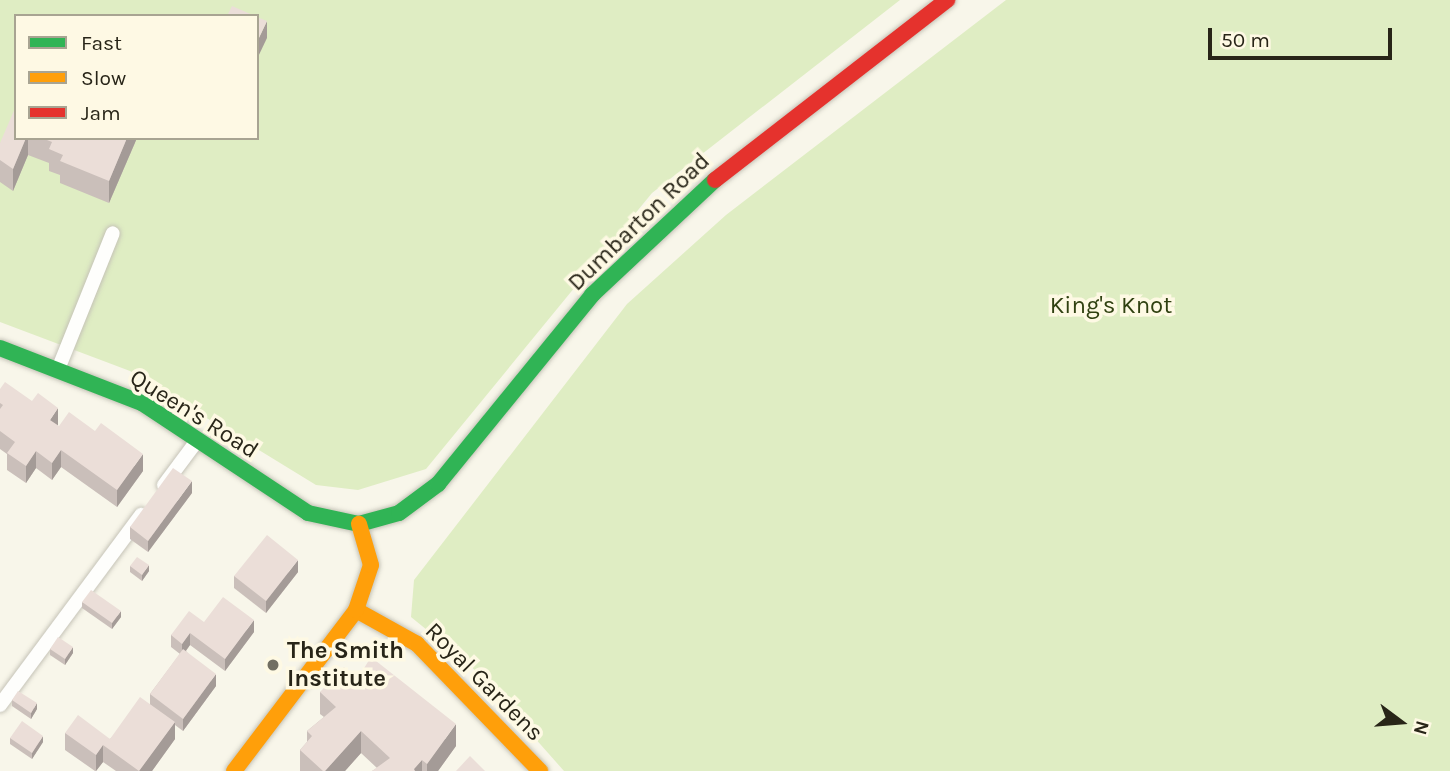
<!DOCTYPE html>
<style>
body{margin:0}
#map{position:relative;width:1450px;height:771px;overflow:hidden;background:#f8f6ea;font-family:Karla,sans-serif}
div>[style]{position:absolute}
.green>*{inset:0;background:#dfedc3}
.roads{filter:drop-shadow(0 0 2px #c5c3b7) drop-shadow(0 0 2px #c5c3b7)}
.lane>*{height:14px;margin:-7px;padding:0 7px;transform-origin:7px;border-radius:7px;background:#fefefc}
.fast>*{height:16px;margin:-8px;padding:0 8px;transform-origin:8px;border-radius:8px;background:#30b455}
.slow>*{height:16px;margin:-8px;padding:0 8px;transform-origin:8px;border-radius:8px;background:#ff9f0a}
.jam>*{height:16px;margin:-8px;padding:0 8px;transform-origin:8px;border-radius:8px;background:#e5322d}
.wall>*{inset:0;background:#cabfba}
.shaded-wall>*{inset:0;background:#a49b97}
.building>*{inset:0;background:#ebded8}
.dots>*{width:19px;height:19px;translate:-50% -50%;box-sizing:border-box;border:4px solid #fef9e4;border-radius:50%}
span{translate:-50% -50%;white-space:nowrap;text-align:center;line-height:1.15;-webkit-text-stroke:7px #fef9e4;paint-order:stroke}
.street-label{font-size:24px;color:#282518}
.park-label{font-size:24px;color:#304111}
.poi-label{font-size:24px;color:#282518;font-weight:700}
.left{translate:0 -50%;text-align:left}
.legend{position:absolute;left:14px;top:14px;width:245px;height:126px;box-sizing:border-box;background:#fef9e4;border:2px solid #a8a492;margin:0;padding:9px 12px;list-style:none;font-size:21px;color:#282518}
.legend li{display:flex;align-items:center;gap:14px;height:35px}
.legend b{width:35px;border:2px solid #a8a492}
.north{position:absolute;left:1366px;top:687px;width:70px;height:70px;-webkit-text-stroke:5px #fef9e4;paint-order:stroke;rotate:106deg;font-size:19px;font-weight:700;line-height:28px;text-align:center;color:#282518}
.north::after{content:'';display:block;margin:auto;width:24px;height:32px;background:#282518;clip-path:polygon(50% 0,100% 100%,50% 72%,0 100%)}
.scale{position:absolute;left:1208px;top:28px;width:184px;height:32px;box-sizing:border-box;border:4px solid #282518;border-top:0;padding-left:9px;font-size:21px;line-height:24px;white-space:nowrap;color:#282518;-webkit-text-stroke:5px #fef9e4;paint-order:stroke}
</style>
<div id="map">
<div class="green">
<div style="clip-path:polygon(evenodd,0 0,900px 0,652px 193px,426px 469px,358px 490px,316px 485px,130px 371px,0 322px,0 0,16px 16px,257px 16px,257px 138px,16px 138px,16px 16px)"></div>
<div style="clip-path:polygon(1006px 0,1450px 0,1450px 771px,564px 771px,470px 665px,411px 617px,414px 580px,627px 304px,726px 215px)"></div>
</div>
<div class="roads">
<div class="lane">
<div style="left:59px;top:367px;width:144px;rotate:-68.1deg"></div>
<div style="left:164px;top:485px;width:54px;rotate:-53.3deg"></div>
<div style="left:0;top:705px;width:237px;rotate:-53.4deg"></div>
</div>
<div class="fast">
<div style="left:0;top:348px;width:152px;rotate:21.2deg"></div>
<div style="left:142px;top:403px;width:199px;rotate:33.5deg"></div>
<div style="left:308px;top:513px;width:52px;rotate:12.2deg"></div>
<div style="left:359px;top:524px;width:41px;rotate:-15.4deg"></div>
<div style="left:399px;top:513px;width:49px;rotate:-36.6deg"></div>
<div style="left:438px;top:484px;width:244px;rotate:-50.8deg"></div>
<div style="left:592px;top:295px;width:168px;rotate:-43.1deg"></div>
</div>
<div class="slow">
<div style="left:356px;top:610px;width:70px;rotate:29.1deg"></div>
<div style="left:417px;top:644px;width:177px;rotate:45.9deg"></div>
<div style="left:234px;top:771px;width:202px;rotate:-52.8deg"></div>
<div style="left:356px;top:610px;width:47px;rotate:-71.6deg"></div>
<div style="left:371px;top:565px;width:43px;rotate:-106.3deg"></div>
</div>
<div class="jam">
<div style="left:715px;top:180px;width:294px;rotate:-37.8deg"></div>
</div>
</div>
<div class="wall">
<div style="clip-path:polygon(16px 138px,137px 138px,109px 203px,60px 183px,60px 175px,49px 171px,49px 163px,28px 155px,13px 191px,0 182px,0 143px)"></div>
<div style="clip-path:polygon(0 389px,58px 426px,143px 471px,117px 507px,61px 467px,52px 480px,36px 468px,26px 483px,7px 470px,7px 454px,0 449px)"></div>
<div style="clip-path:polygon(192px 493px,148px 552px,130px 539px,130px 527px)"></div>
<div style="clip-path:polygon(130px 566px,149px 571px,142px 581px,130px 572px)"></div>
<div style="clip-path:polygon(298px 572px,266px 613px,234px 588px,234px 576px)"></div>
<div style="clip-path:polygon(82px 602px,121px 617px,112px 629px,82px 608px)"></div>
<div style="clip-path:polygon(204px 622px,254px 632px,225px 671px,190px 645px,186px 651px,216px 686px,183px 731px,175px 725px,175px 739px,152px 771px,116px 771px,103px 762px,96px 771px,95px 771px,65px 750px,65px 733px,110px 739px,150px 704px,150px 694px,180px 654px,171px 647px,171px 635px)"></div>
<div style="clip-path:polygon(50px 649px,73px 653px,65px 665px,50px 655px)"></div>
<div style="clip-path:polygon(355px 683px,456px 746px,438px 771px,372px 771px,377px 768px,361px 753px,345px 771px,300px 771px,300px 750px,307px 742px,307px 731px,324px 717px,320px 714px,320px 692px)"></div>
<div style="clip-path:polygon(12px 700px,37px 709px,31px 719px,12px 706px)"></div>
<div style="clip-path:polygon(10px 738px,43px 742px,32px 759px,10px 744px)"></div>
</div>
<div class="shaded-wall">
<div style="clip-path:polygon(267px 21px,267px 38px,257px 59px,257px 42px)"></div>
<div style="clip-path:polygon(26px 138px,28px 138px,28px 155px,13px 191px,13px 169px)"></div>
<div style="clip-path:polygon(127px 138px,137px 138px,109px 203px,109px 181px)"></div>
<div style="clip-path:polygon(58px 408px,58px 425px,50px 437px,50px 420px)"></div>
<div style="clip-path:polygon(61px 450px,61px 467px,52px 480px,52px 463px)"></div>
<div style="clip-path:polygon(36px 451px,36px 468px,26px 483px,26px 466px)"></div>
<div style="clip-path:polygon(143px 454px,143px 471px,117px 507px,117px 490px)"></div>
<div style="clip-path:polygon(192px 481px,192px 493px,148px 552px,148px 541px)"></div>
<div style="clip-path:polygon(298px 560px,298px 572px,266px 613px,266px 601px)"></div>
<div style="clip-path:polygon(149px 565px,149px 571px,142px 581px,142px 575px)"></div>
<div style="clip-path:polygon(121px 611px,121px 617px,112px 629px,112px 623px)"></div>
<div style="clip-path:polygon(254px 620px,254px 632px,225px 671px,225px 659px)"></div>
<div style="clip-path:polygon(190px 633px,190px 645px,182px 656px,182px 644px)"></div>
<div style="clip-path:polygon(73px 647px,73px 653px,65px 665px,65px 659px)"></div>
<div style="clip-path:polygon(216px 674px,216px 686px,183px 731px,183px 719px)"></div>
<div style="clip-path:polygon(37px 703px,37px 709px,31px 719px,31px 713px)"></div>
<div style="clip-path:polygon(175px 722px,175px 739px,152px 771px,139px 771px)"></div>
<div style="clip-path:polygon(456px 724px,456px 746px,438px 771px,427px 771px,427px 764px)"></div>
<div style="clip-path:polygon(361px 731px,361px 753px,345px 771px,325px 771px)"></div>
<div style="clip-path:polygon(43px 736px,43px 742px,32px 759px,32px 753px)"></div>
<div style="clip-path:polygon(103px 745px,103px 762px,96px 771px,96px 755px)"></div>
<div style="clip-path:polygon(422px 760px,422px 771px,414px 771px,414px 769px)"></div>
</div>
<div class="building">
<div style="clip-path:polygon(232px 6px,255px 16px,227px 16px)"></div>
<div style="clip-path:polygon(257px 17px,267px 21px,257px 42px)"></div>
<div style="clip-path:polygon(16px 106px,16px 138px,26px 138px,13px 169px,0 160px,0 143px)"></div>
<div style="clip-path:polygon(42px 138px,127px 138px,109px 181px,60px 161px,63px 155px,49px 149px,52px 142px)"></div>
<div style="clip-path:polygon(5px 382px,32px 401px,38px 393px,58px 408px,50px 420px,59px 426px,69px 412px,95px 431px,101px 423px,143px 454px,117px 490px,61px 450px,52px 463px,36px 451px,26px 466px,7px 453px,15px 442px,0 431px,0 409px,3px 405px,0 403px,0 389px)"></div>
<div style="clip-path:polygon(173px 468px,192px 481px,148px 541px,130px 527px)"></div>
<div style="clip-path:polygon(267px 535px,298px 560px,266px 601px,234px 576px)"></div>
<div style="clip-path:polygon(137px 557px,149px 565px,142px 575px,130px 566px)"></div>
<div style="clip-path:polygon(91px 590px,121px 611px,112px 623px,82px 602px)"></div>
<div style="clip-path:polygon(223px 597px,254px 620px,225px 659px,190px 633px,182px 644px,171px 635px,189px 611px,204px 622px)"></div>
<div style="clip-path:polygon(58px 637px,73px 647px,65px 659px,50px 649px)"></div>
<div style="clip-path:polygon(183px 649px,216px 674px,183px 719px,150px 694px)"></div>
<div style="clip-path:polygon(371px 657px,456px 724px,427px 764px,422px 760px,414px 769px,415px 771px,372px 771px,390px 758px,361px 731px,325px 771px,323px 771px,300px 750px,312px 736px,307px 731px,336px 707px,320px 692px,344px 667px,355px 677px,351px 689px)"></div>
<div style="clip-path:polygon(18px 691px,37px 703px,31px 713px,12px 700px)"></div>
<div style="clip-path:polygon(140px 697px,175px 722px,139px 771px,103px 745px,96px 755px,65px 733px,78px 715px,110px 739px)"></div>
<div style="clip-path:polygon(22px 721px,43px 736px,32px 753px,10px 738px)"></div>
<div style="clip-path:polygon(470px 756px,485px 771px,456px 771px)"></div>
</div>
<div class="dots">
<div style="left:273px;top:665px;background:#716e62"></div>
</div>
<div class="street-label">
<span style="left:639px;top:222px;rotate:-44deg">Dumbarton Road</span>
<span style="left:194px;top:414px;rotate:32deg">Queen's Road</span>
<span style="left:484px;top:682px;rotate:45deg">Royal Gardens</span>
</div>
<div class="park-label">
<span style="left:1111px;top:306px">King's Knot</span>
</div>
<div class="poi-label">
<span class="left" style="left:287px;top:665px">The Smith<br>Institute</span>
</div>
<ul class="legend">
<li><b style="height:9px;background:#30b455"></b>Fast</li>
<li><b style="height:9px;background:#ff9f0a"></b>Slow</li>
<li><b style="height:9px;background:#e5322d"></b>Jam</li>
</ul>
<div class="north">N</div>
<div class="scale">50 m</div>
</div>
